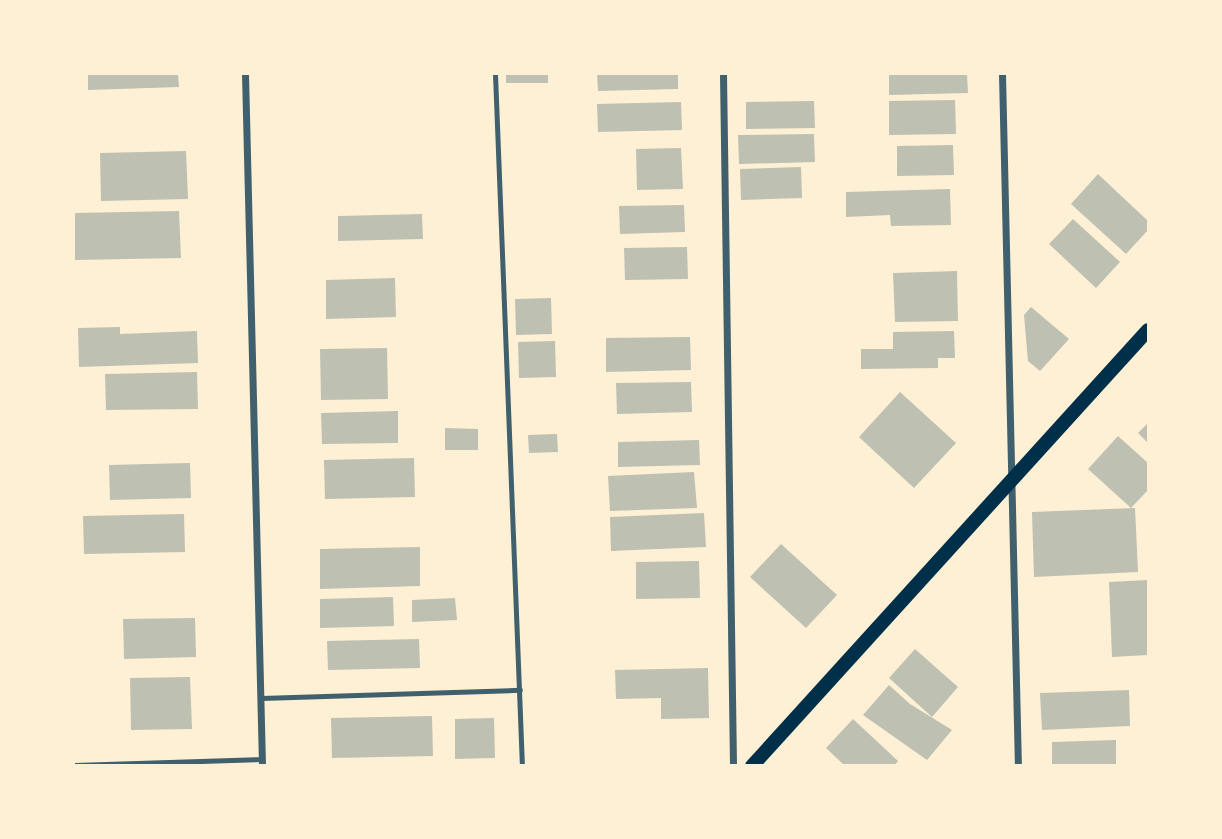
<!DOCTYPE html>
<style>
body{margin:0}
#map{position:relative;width:1222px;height:839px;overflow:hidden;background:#fdf0d5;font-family:"Space Grotesk",sans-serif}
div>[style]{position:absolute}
.building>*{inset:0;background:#bec0b2}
.service>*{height:5px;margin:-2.5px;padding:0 2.5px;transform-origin:2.5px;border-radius:2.5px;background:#3f606c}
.minor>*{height:7px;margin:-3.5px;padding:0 3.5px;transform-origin:3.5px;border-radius:3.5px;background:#3f606c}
.secondary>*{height:14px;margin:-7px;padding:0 7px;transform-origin:7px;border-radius:7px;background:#003049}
span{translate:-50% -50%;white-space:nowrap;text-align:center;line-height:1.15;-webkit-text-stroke:5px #fdf0d5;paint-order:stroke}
.frame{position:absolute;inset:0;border:75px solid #fdf0d5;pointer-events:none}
</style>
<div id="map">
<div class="building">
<div style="clip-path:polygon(88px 74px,178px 74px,179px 87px,88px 90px)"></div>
<div style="clip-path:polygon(506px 74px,548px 74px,548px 83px,506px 83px)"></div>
<div style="clip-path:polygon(597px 74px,678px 74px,678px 89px,598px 91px)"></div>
<div style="clip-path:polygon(889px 74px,967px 74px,968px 93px,889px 95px)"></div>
<div style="clip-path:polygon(955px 100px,956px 134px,889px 135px,889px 101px)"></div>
<div style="clip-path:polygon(814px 101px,815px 128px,746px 129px,746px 102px)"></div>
<div style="clip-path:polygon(681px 102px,682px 130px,598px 132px,597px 104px)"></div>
<div style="clip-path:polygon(814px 134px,815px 162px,739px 164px,738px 135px)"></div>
<div style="clip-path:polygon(953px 145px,954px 175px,897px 176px,897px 146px)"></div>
<div style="clip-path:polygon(681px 148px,683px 189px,637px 190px,636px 149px)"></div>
<div style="clip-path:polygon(186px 151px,188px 199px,101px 201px,100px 153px)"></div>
<div style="clip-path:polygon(801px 167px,802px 198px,741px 200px,740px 169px)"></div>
<div style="clip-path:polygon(1098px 174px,1148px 221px,1148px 230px,1126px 254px,1071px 204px)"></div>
<div style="clip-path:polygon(950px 189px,951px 225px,891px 226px,890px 215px,846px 217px,846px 192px)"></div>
<div style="clip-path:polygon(684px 205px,685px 232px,620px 234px,619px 206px)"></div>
<div style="clip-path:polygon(179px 211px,181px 258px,75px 260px,74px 213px)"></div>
<div style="clip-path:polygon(422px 214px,423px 239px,338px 241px,338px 216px)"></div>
<div style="clip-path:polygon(1073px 219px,1120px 262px,1096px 288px,1049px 244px)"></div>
<div style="clip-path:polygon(687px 247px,688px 279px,625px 280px,624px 248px)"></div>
<div style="clip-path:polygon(957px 271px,958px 321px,895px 322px,893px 273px)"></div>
<div style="clip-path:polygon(395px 278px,396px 317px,326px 319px,326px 280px)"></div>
<div style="clip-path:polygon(551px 298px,552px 334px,516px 335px,515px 299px)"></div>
<div style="clip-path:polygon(1031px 307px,1069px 339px,1040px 371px,1028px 361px,1024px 315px)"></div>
<div style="clip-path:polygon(120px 327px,120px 334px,197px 331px,198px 363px,79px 367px,78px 328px)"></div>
<div style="clip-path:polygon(954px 331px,955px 358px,938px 358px,938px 368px,861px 369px,861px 349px,893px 349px,893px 332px)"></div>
<div style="clip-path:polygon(690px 337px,691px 370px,606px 372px,606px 338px)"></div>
<div style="clip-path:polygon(555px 341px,556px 377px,519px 378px,518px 342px)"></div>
<div style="clip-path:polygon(387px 348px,388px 399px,321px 400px,320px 349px)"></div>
<div style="clip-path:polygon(197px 372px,198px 409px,106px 410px,105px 374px)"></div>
<div style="clip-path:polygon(691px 382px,692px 412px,617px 414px,616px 383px)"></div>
<div style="clip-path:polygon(900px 392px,956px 443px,914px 488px,859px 437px)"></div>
<div style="clip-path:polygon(398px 411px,398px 443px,322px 444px,321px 413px)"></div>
<div style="clip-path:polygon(1148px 423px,1148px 443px,1138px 433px)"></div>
<div style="clip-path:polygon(445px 428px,478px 429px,478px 450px,445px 450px)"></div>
<div style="clip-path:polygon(557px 434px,558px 452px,529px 453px,528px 435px)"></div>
<div style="clip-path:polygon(1118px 436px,1148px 463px,1148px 490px,1131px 508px,1088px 469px)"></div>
<div style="clip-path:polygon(699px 440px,700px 465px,618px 467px,618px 442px)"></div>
<div style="clip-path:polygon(414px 458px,415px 497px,325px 499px,324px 460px)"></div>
<div style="clip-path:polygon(190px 463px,191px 498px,110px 500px,109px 465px)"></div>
<div style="clip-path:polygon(694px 472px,697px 508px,610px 511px,608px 476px)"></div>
<div style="clip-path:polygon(1135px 508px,1138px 572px,1034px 577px,1032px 512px)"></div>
<div style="clip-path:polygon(704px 513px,706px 547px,611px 551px,610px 517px)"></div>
<div style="clip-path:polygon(184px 514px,185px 552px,84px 554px,83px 516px)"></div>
<div style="clip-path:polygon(781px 544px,837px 595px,806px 628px,750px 577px)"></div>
<div style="clip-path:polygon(420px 547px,420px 586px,320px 589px,320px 549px)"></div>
<div style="clip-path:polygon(699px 561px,700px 598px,636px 599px,636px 562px)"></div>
<div style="clip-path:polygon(1148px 580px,1148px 655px,1112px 657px,1109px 582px)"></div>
<div style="clip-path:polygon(393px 597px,394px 626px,320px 628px,320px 599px)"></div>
<div style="clip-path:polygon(455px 598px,457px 620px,412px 622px,412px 600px)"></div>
<div style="clip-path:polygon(195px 618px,196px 657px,124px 659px,123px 619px)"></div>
<div style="clip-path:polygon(419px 639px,420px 668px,328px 670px,327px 641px)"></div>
<div style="clip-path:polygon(915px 649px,958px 687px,932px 717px,889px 678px)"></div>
<div style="clip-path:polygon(708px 668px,709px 718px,661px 719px,661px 698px,616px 699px,615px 670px)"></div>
<div style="clip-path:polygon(190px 677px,192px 729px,131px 730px,130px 678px)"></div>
<div style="clip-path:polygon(889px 685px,910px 704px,952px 730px,927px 760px,863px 715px)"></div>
<div style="clip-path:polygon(1129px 690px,1130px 726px,1042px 730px,1040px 693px)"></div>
<div style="clip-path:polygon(432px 716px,433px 756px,332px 758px,331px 718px)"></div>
<div style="clip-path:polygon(494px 718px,495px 758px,455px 759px,455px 719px)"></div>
<div style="clip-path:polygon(853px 719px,898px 761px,894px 766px,845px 766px,826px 748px)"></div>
<div style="clip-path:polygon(1116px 740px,1116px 766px,1052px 766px,1052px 742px)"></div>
</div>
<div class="service">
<div style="left:495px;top:74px;width:693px;rotate:87.77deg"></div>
<div style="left:261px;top:698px;width:259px;rotate:-1.8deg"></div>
<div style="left:74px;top:765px;width:187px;rotate:-1.8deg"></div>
</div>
<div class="minor">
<div style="left:245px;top:74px;width:692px;rotate:88.59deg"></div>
<div style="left:723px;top:74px;width:692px;rotate:89.17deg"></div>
<div style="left:1002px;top:74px;width:692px;rotate:88.68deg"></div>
</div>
<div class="secondary">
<div style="left:752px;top:766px;width:589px;rotate:-47.75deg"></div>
</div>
<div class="frame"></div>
</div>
